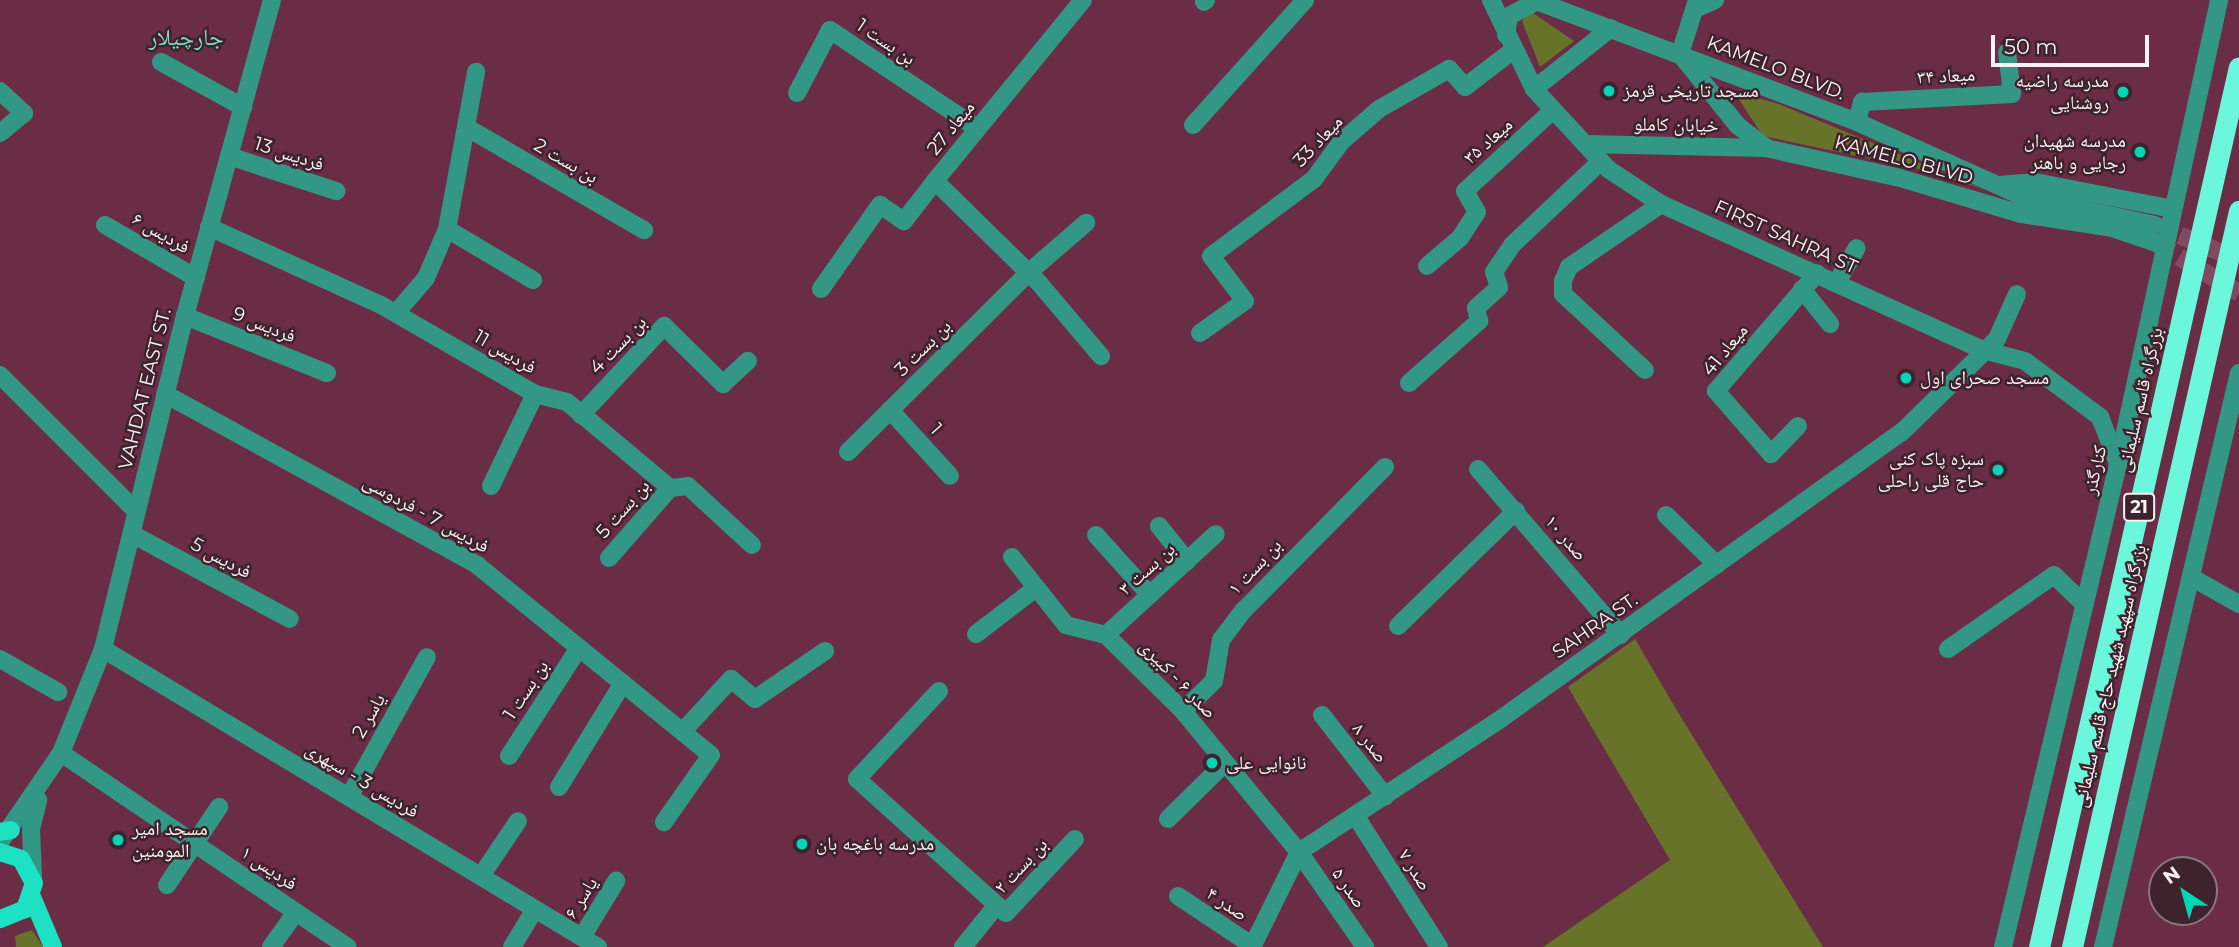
<!DOCTYPE html>
<meta charset="utf-8">
<style>
body{margin:0}
#map{position:relative;width:2239px;height:947px;overflow:hidden;background:#6b2d46;font-family:Montserrat,"Noto Naskh Arabic",sans-serif}
div>[style]{position:absolute}
.green>*{inset:0;background:#677329}
.minor-tunnel>*{height:18px;margin-top:-9px;transform-origin:0;background:repeating-linear-gradient(90deg,#804b60 0 18px,transparent 0 27px)}
.minor>*{height:18px;margin:-9px;padding:0 9px;transform-origin:9px;border-radius:9px;background:#329885}
.major>*{height:18px;margin:-9px;padding:0 9px;transform-origin:9px;border-radius:9px;background:#1de1c3}
.highway>*{height:21px;margin:-10.5px;padding:0 10.5px;transform-origin:10.5px;border-radius:10.5px;background:#6af7db}
.dots>*{width:19px;height:19px;translate:-50% -50%;box-sizing:border-box;border:4px solid #3e222c;border-radius:50%}
span{translate:-50% -50%;white-space:nowrap;text-align:center;line-height:1.15;-webkit-text-stroke:5px #3e222c;paint-order:stroke}
.shield-label span{padding:2px 5px;background:#3e222c;border:2px solid;border-radius:5px;-webkit-text-stroke-width:0}
.shield-label{font-size:18px;color:#faf2f4;font-weight:700}
.street-label{font-size:19px;color:#faf2f4}
.poi-label{font-size:19px;color:#faf2f4}
.right{translate:-100% -50%;text-align:right}
.left{translate:0 -50%;text-align:left}
.quarter-label{font-size:23px;color:#7adec8}
.north{position:absolute;left:2148px;top:856px;width:70px;height:70px;box-sizing:border-box;background:#3e222c;border:2px solid #89757c;border-radius:50%;rotate:324deg;font-size:19px;font-weight:700;line-height:28px;text-align:center;color:#faf2f4}
.north::after{content:'';display:block;margin:auto;width:24px;height:32px;background:#00d5b7;clip-path:polygon(50% 0,100% 100%,50% 72%,0 100%)}
.scale{position:absolute;left:1991px;top:35px;width:158px;height:32px;box-sizing:border-box;border:4px solid #faf2f4;border-top:0;padding-left:9px;font-size:21px;line-height:24px;white-space:nowrap;color:#faf2f4;-webkit-text-stroke:5px #3e222c;paint-order:stroke}
</style>
<div id="map">
<div class="green">
<div style="clip-path:polygon(1530px 11px,1574px 41px,1540px 67px,1522px 21px)"></div>
<div style="clip-path:polygon(1734px 92px,1776px 103px,1983px 189px,1924px 170px,1763px 136px)"></div>
<div style="clip-path:polygon(1635px 639px,1679px 714px,1823px 947px,1543px 947px,1670px 860px,1568px 687px)"></div>
<div style="clip-path:polygon(32px 930px,43px 947px,16px 947px,15px 936px)"></div>
</div>
<div class="minor-tunnel">
<div style="left:2155px;top:225px;width:91px;rotate:22.6deg"></div>
<div style="left:2156px;top:243px;width:97px;rotate:31.1deg"></div>
</div>
<div class="minor">
<div style="left:1083px;top:0;width:234px;rotate:129.3deg"></div>
<div style="left:935px;top:181px;width:146px;rotate:44.4deg"></div>
<div style="left:1039px;top:283px;width:96px;rotate:49.7deg"></div>
<div style="left:1491px;top:0;width:99px;rotate:64.2deg"></div>
<div style="left:1534px;top:89px;width:109px;rotate:47.2deg"></div>
<div style="left:1608px;top:169px;width:64px;rotate:33.4deg"></div>
<div style="left:1661px;top:204px;width:354px;rotate:24.4deg"></div>
<div style="left:1983px;top:350px;width:43px;rotate:14.7deg"></div>
<div style="left:2025px;top:361px;width:94px;rotate:36.7deg"></div>
<div style="left:2100px;top:417px;width:49px;rotate:68.6deg"></div>
<div style="left:1534px;top:0;width:345px;rotate:20.7deg"></div>
<div style="left:1857px;top:122px;width:181px;rotate:24.2deg"></div>
<div style="left:2022px;top:196px;width:136px;rotate:12.3deg"></div>
<div style="left:1204px;top:2px;width:3px;rotate:-45deg"></div>
<div style="left:1695px;top:9px;width:22px;rotate:-24deg"></div>
<div style="left:1506px;top:35px;width:19px;rotate:-81deg"></div>
<div style="left:1509px;top:16px;width:32px;rotate:-28deg"></div>
<div style="left:1680px;top:54px;width:57px;rotate:-72.5deg"></div>
<div style="left:1681px;top:55px;width:90px;rotate:51.3deg"></div>
<div style="left:1737px;top:125px;width:37px;rotate:38deg"></div>
<div style="left:1766px;top:148px;width:137px;rotate:12.6deg"></div>
<div style="left:1900px;top:178px;width:126px;rotate:16.6deg"></div>
<div style="left:2021px;top:214px;width:92px;rotate:8.7deg"></div>
<div style="left:2112px;top:228px;width:46px;rotate:18.8deg"></div>
<div style="left:161px;top:62px;width:94px;rotate:28.8deg"></div>
<div style="left:1534px;top:89px;width:98px;rotate:-38.4deg"></div>
<div style="left:0;top:91px;width:33px;rotate:43deg"></div>
<div style="left:24px;top:113px;width:31px;rotate:140deg"></div>
<div style="left:797px;top:93px;width:71px;rotate:-62.4deg"></div>
<div style="left:830px;top:30px;width:177px;rotate:33.7deg"></div>
<div style="left:1857px;top:122px;width:21px;rotate:-76deg"></div>
<div style="left:1862px;top:102px;width:150px;rotate:-3.1deg"></div>
<div style="left:2012px;top:94px;width:42px;rotate:-96.8deg"></div>
<div style="left:1193px;top:125px;width:168px;rotate:-48.1deg"></div>
<div style="left:466px;top:127px;width:206px;rotate:30.1deg"></div>
<div style="left:1585px;top:144px;width:181px;rotate:1.3deg"></div>
<div style="left:229px;top:156px;width:113px;rotate:18.1deg"></div>
<div style="left:1999px;top:185px;width:36px;rotate:-5deg"></div>
<div style="left:2035px;top:182px;width:140px;rotate:11.1deg"></div>
<div style="left:105px;top:225px;width:105px;rotate:30.2deg"></div>
<div style="left:209px;top:227px;width:189px;rotate:24.4deg"></div>
<div style="left:381px;top:305px;width:178px;rotate:30deg"></div>
<div style="left:535px;top:394px;width:33px;rotate:14deg"></div>
<div style="left:567px;top:402px;width:134px;rotate:39.9deg"></div>
<div style="left:670px;top:488px;width:18px;rotate:-6deg"></div>
<div style="left:688px;top:486px;width:87px;rotate:42.7deg"></div>
<div style="left:447px;top:229px;width:100px;rotate:30.7deg"></div>
<div style="left:1427px;top:266px;width:43px;rotate:-40.3deg"></div>
<div style="left:1460px;top:238px;width:31px;rotate:-57deg"></div>
<div style="left:1477px;top:212px;width:24px;rotate:-120deg"></div>
<div style="left:1465px;top:191px;width:118px;rotate:-42.6deg"></div>
<div style="left:1837px;top:282px;width:39px;rotate:-60deg"></div>
<div style="left:821px;top:289px;width:103px;rotate:-54.9deg"></div>
<div style="left:880px;top:205px;width:29px;rotate:34deg"></div>
<div style="left:904px;top:221px;width:51px;rotate:-52.2deg"></div>
<div style="left:1802px;top:289px;width:45px;rotate:51.3deg"></div>
<div style="left:396px;top:313px;width:46px;rotate:-49.4deg"></div>
<div style="left:426px;top:278px;width:53px;rotate:-66.8deg"></div>
<div style="left:447px;top:229px;width:160px;rotate:-79.5deg"></div>
<div style="left:185px;top:316px;width:153px;rotate:21.9deg"></div>
<div style="left:1200px;top:333px;width:55px;rotate:-35.4deg"></div>
<div style="left:1245px;top:301px;width:56px;rotate:-127.1deg"></div>
<div style="left:1211px;top:256px;width:129px;rotate:-36.8deg"></div>
<div style="left:1314px;top:179px;width:46px;rotate:-53.9deg"></div>
<div style="left:1341px;top:142px;width:50px;rotate:-41deg"></div>
<div style="left:1379px;top:109px;width:81px;rotate:-29.7deg"></div>
<div style="left:1449px;top:69px;width:24px;rotate:48deg"></div>
<div style="left:1465px;top:87px;width:59px;rotate:-37.5deg"></div>
<div style="left:1645px;top:370px;width:112px;rotate:-137.2deg"></div>
<div style="left:1563px;top:294px;width:13px;rotate:-90deg"></div>
<div style="left:1563px;top:281px;width:15px;rotate:-67deg"></div>
<div style="left:1569px;top:267px;width:112px;rotate:-34.4deg"></div>
<div style="left:0;top:375px;width:192px;rotate:45deg"></div>
<div style="left:1409px;top:383px;width:94px;rotate:-41.5deg"></div>
<div style="left:1479px;top:321px;width:13px;rotate:-103deg"></div>
<div style="left:1476px;top:308px;width:31px;rotate:-42deg"></div>
<div style="left:1499px;top:287px;width:16px;rotate:-108deg"></div>
<div style="left:1494px;top:272px;width:32px;rotate:-56deg"></div>
<div style="left:1512px;top:245px;width:122px;rotate:-43.3deg"></div>
<div style="left:165px;top:394px;width:356px;rotate:28.7deg"></div>
<div style="left:477px;top:565px;width:301px;rotate:39.1deg"></div>
<div style="left:711px;top:755px;width:82px;rotate:125deg"></div>
<div style="left:890px;top:410px;width:89px;rotate:47.7deg"></div>
<div style="left:581px;top:415px;width:122px;rotate:-47deg"></div>
<div style="left:664px;top:326px;width:83px;rotate:44.5deg"></div>
<div style="left:723px;top:384px;width:34px;rotate:-43deg"></div>
<div style="left:1798px;top:426px;width:39px;rotate:134deg"></div>
<div style="left:1771px;top:454px;width:84px;rotate:-131.1deg"></div>
<div style="left:1716px;top:391px;width:155px;rotate:-49.4deg"></div>
<div style="left:848px;top:452px;width:254px;rotate:-44.8deg"></div>
<div style="left:1028px;top:273px;width:77px;rotate:-40.8deg"></div>
<div style="left:1478px;top:469px;width:219px;rotate:49.3deg"></div>
<div style="left:491px;top:486px;width:102px;rotate:-64.4deg"></div>
<div style="left:1666px;top:515px;width:71px;rotate:44.4deg"></div>
<div style="left:1159px;top:526px;width:45px;rotate:51.3deg"></div>
<div style="left:132px;top:534px;width:179px;rotate:28.3deg"></div>
<div style="left:1096px;top:535px;width:79px;rotate:48.1deg"></div>
<div style="left:1012px;top:557px;width:87px;rotate:51.5deg"></div>
<div style="left:1066px;top:625px;width:41px;rotate:14deg"></div>
<div style="left:1106px;top:635px;width:108px;rotate:44.6deg"></div>
<div style="left:1183px;top:711px;width:183px;rotate:50.6deg"></div>
<div style="left:1299px;top:852px;width:116px;rotate:55.2deg"></div>
<div style="left:609px;top:558px;width:93px;rotate:-48.9deg"></div>
<div style="left:2191px;top:577px;width:55px;rotate:29.4deg"></div>
<div style="left:1398px;top:626px;width:165px;rotate:-44.3deg"></div>
<div style="left:976px;top:634px;width:76px;rotate:-37.5deg"></div>
<div style="left:1106px;top:635px;width:149px;rotate:-42.6deg"></div>
<div style="left:103px;top:649px;width:578px;rotate:31.05deg"></div>
<div style="left:1948px;top:649px;width:129px;rotate:-34.9deg"></div>
<div style="left:2054px;top:575px;width:42px;rotate:44deg"></div>
<div style="left:0;top:659px;width:67px;rotate:29.6deg"></div>
<div style="left:939px;top:691px;width:120px;rotate:133deg"></div>
<div style="left:857px;top:779px;width:200px;rotate:42deg"></div>
<div style="left:1006px;top:913px;width:101px;rotate:-47deg"></div>
<div style="left:1183px;top:711px;width:43px;rotate:-44.1deg"></div>
<div style="left:1214px;top:681px;width:42px;rotate:-80.3deg"></div>
<div style="left:1221px;top:640px;width:38px;rotate:-53deg"></div>
<div style="left:1244px;top:610px;width:201px;rotate:-45.4deg"></div>
<div style="left:1322px;top:715px;width:103px;rotate:52.1deg"></div>
<div style="left:683px;top:731px;width:71px;rotate:-47.3deg"></div>
<div style="left:731px;top:679px;width:31px;rotate:40deg"></div>
<div style="left:755px;top:699px;width:85px;rotate:-34.4deg"></div>
<div style="left:61px;top:753px;width:346px;rotate:34.1deg"></div>
<div style="left:509px;top:756px;width:129px;rotate:-57.1deg"></div>
<div style="left:559px;top:787px;width:122px;rotate:-58.4deg"></div>
<div style="left:349px;top:797px;width:160px;rotate:-60.9deg"></div>
<div style="left:1355px;top:815px;width:156px;rotate:57.5deg"></div>
<div style="left:1168px;top:819px;width:80px;rotate:-44.5deg"></div>
<div style="left:0;top:842px;width:108px;rotate:-55.6deg"></div>
<div style="left:61px;top:753px;width:112px;rotate:-68deg"></div>
<div style="left:103px;top:649px;width:343px;rotate:-76.2deg"></div>
<div style="left:185px;top:316px;width:328px;rotate:-74.6deg"></div>
<div style="left:33px;top:876px;width:47px;rotate:-92.4deg"></div>
<div style="left:31px;top:829px;width:30px;rotate:-76deg"></div>
<div style="left:481px;top:876px;width:66px;rotate:-56.1deg"></div>
<div style="left:167px;top:885px;width:94px;rotate:-56.3deg"></div>
<div style="left:1178px;top:896px;width:90px;rotate:33.7deg"></div>
<div style="left:582px;top:937px;width:66px;rotate:-58.7deg"></div>
<div style="left:271px;top:947px;width:43px;rotate:-54.5deg"></div>
<div style="left:512px;top:947px;width:44px;rotate:-58.8deg"></div>
<div style="left:963px;top:947px;width:53px;rotate:-51.2deg"></div>
<div style="left:1252px;top:947px;width:106px;rotate:-63.7deg"></div>
<div style="left:1299px;top:852px;width:243px;rotate:-33.4deg"></div>
<div style="left:1502px;top:718px;width:492px;rotate:-35.6deg"></div>
<div style="left:1902px;top:432px;width:133px;rotate:-44.4deg"></div>
<div style="left:1997px;top:339px;width:49px;rotate:-66deg"></div>
<div style="left:2003px;top:947px;width:497px;rotate:-76.6deg"></div>
<div style="left:2118px;top:464px;width:475px;rotate:-77.7deg"></div>
<div style="left:2103px;top:947px;width:590px;rotate:-76.67deg"></div>
</div>
<div class="major">
<div style="left:0;top:832px;width:11px;rotate:-10deg"></div>
<div style="left:0;top:852px;width:22px;rotate:18deg"></div>
<div style="left:21px;top:859px;width:27px;rotate:62deg"></div>
<div style="left:34px;top:883px;width:28px;rotate:109deg"></div>
<div style="left:25px;top:909px;width:27px;rotate:158deg"></div>
<div style="left:32px;top:897px;width:54px;rotate:67.2deg"></div>
</div>
<div class="highway">
<div style="left:2039px;top:947px;width:902px;rotate:-77.2deg"></div>
<div style="left:2072px;top:947px;width:755px;rotate:-77.22deg"></div>
</div>
<div class="dots">
<div style="left:1609px;top:91px;background:#00d5b7"></div>
<div style="left:2123px;top:92px;background:#00d5b7"></div>
<div style="left:2140px;top:152px;background:#00d5b7"></div>
<div style="left:1906px;top:378px;background:#00d5b7"></div>
<div style="left:1998px;top:470px;background:#00d5b7"></div>
<div style="left:1212px;top:763px;background:#00d5b7"></div>
<div style="left:118px;top:840px;background:#00d5b7"></div>
<div style="left:802px;top:844px;background:#00d5b7"></div>
</div>
<div class="shield-label">
<span style="left:2139px;top:507px">21</span>
</div>
<div class="street-label">
<span style="left:886px;top:42px;rotate:34deg">بن بست 1</span>
<span style="left:1776px;top:68px;rotate:21deg">KAMELO BLVD.</span>
<span style="left:1946px;top:76px;rotate:-3deg">میعاد ۳۴</span>
<span style="left:1676px;top:125px;rotate:1deg">خیابان کاملو</span>
<span style="left:951px;top:128px;rotate:-51deg">میعاد 27</span>
<span style="left:1318px;top:141px;rotate:-47deg">میعاد 33</span>
<span style="left:1488px;top:141px;rotate:-42deg">میعاد ۳۵</span>
<span style="left:289px;top:154px;rotate:18deg">فردیس 13</span>
<span style="left:1904px;top:160px;rotate:15deg">KAMELO BLVD</span>
<span style="left:566px;top:161px;rotate:30deg">بن بست 2</span>
<span style="left:161px;top:233px;rotate:30deg">فردیس ۶</span>
<span style="left:1786px;top:237px;rotate:24deg">FIRST SAHRA ST</span>
<span style="left:264px;top:325px;rotate:22deg">فردیس 9</span>
<span style="left:618px;top:345px;rotate:-46deg">بن بست 4</span>
<span style="left:923px;top:348px;rotate:-45deg">بن بست 3</span>
<span style="left:1725px;top:350px;rotate:-51deg">میعاد 41</span>
<span style="left:505px;top:352px;rotate:30deg">فردیس 11</span>
<span style="left:145px;top:389px;rotate:-76deg">VAHDAT EAST ST.</span>
<span style="left:2140px;top:400px;rotate:-77deg">بزرگراه قاسم سلیمانی</span>
<span style="left:936px;top:429px;rotate:48deg">1</span>
<span style="left:2095px;top:470px;rotate:-77deg">کنارگذر</span>
<span style="left:623px;top:509px;rotate:-49deg">بن بست 5</span>
<span style="left:426px;top:514px;rotate:29deg">فردیس 7 - فردوسی</span>
<span style="left:1566px;top:538px;rotate:49deg">صدر ۱۰</span>
<span style="left:221px;top:558px;rotate:28deg">فردیس 5</span>
<span style="left:1255px;top:567px;rotate:-47deg">بن بست ۱</span>
<span style="left:1147px;top:569px;rotate:-42deg">بن بست ۳</span>
<span style="left:1595px;top:626px;rotate:-35deg">SAHRA ST.</span>
<span style="left:2110px;top:676px;rotate:-77deg">بزرگراه سپهبد شهید حاج قاسم سلیمانی</span>
<span style="left:1178px;top:679px;rotate:46deg">صدر ۶ - کبیری</span>
<span style="left:526px;top:690px;rotate:-57deg">بن بست 1</span>
<span style="left:369px;top:716px;rotate:-61deg">یاسر 2</span>
<span style="left:1370px;top:743px;rotate:52deg">صدر ۸</span>
<span style="left:362px;top:780px;rotate:31deg">فردیس 3 - سپهری</span>
<span style="left:1021px;top:866px;rotate:-47deg">بن بست ۲</span>
<span style="left:269px;top:868px;rotate:34deg">فردیس ۱</span>
<span style="left:1415px;top:870px;rotate:58deg">صدر ۷</span>
<span style="left:1349px;top:888px;rotate:55deg">صدر ۵</span>
<span style="left:581px;top:898px;rotate:-58deg">یاسر ۶</span>
<span style="left:1227px;top:904px;rotate:34deg">صدر ۴</span>
</div>
<div class="poi-label">
<span class="right" style="left:2109px;top:92px">مدرسه راضیه<br>روشنایی</span>
<span class="left" style="left:1623px;top:91px">مسجد تاریخی قرمز</span>
<span class="right" style="left:2126px;top:152px">مدرسه شهیدان<br>رجایی و باهنر</span>
<span class="left" style="left:1920px;top:378px">مسجد صحرای اول</span>
<span class="right" style="left:1984px;top:470px">سبزه پاک کنی<br>حاج قلی راحلی</span>
<span class="left" style="left:1226px;top:763px">نانوایی علی</span>
<span class="left" style="left:132px;top:840px">مسجد امیر<br>المومنین</span>
<span class="left" style="left:816px;top:844px">مدرسه باغچه بان</span>
</div>
<div class="quarter-label">
<span style="left:186px;top:37px">جارچیلار</span>
</div>
<div class="north">N</div>
<div class="scale">50 m</div>
</div>
